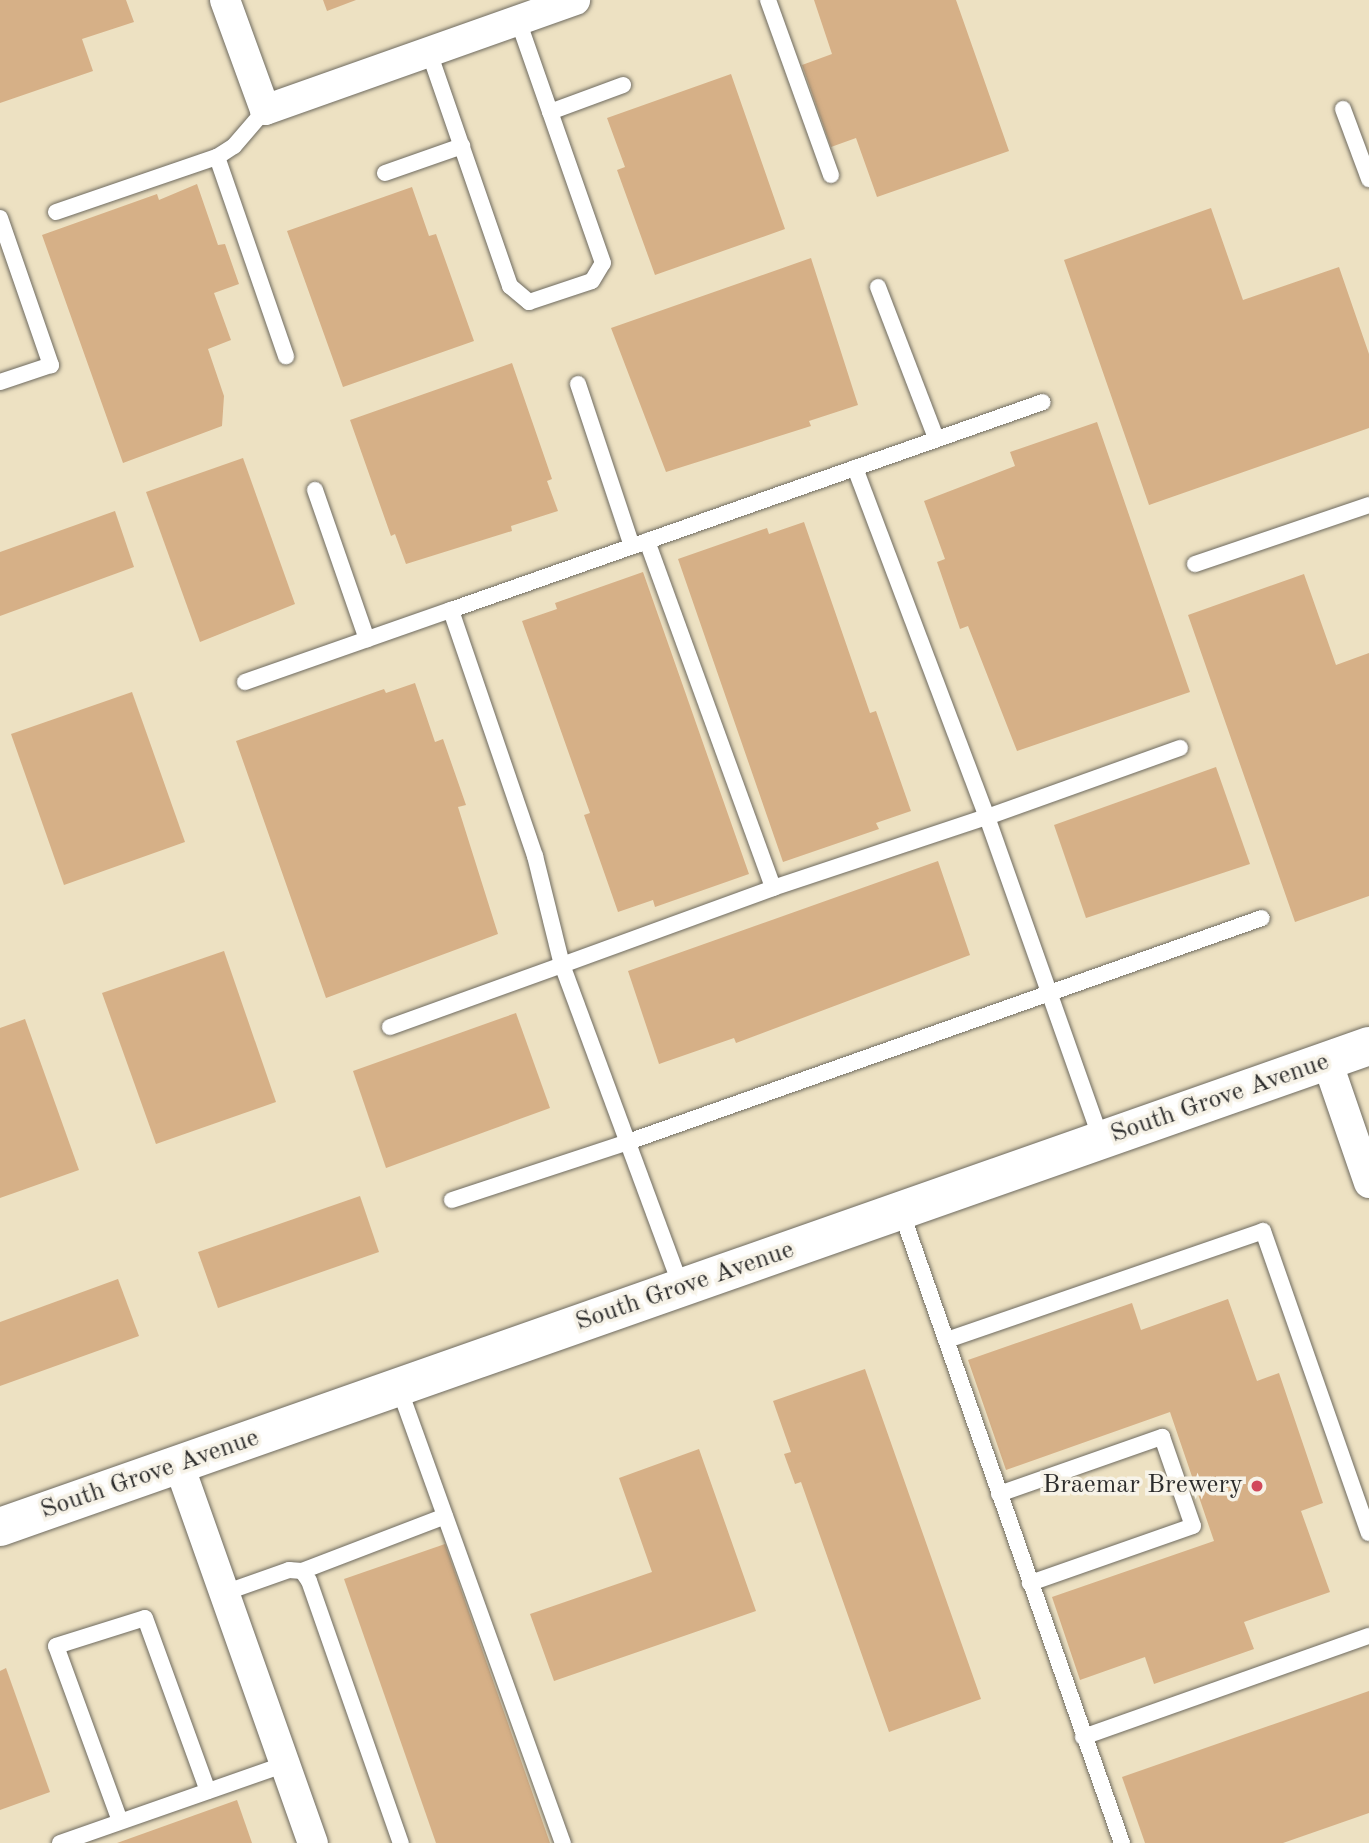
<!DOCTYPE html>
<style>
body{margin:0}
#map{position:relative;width:1369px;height:1843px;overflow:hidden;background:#ede1c2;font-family:"Old Standard TT",serif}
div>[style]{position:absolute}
.building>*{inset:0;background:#d6b087}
.roads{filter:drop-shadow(0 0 2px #6f6b60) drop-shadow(0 0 2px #6f6b60)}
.service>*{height:16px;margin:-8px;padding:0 8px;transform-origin:8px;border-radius:8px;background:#fff}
.minor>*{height:30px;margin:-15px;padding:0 15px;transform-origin:15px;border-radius:15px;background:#fff}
.secondary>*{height:38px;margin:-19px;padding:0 19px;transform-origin:19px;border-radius:19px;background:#fff}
.dots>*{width:19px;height:19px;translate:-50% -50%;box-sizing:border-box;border:4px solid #f7f3e8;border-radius:50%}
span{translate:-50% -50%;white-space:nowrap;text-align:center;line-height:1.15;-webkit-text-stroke:7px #f7f3e8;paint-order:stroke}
.street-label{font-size:26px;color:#2b2b2b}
.poi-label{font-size:26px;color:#2b2b2b}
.right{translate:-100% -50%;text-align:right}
</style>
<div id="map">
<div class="building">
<div style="clip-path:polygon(0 0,126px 0,134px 22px,82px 39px,93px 71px,0 103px)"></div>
<div style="clip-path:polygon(323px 0,356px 0,327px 11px)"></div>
<div style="clip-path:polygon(814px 0,956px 0,1009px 151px,877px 197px,856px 138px,831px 147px,802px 65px,832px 54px)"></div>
<div style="clip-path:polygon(731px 74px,785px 229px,655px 275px,617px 170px,625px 167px,607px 118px)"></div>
<div style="clip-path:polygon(197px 184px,218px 245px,225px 244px,239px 284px,214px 293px,231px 340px,208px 349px,224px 396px,222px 426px,123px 463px,42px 235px,157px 194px,159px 200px)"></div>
<div style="clip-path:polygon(412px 187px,429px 236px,436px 234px,474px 341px,343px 387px,287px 231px)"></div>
<div style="clip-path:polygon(1211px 208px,1243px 300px,1339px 267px,1369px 354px,1369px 428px,1149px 505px,1064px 260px)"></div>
<div style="clip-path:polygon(811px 258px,858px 405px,809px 421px,811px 426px,666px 472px,611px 328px)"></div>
<div style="clip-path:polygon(512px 363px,552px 479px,547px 481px,558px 511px,511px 526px,512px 531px,406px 564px,395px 534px,391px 536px,350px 420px)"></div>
<div style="clip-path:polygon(1097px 422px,1190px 692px,1017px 751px,968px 626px,960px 629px,937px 562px,945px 559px,924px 501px,1015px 466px,1010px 452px)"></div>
<div style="clip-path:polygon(243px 458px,295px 604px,200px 642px,146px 492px)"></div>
<div style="clip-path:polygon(115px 511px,134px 567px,0 616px,0 552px)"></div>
<div style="clip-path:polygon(804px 522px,870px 713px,876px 711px,911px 811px,876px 823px,879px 829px,783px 862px,678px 559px,767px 528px,769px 534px)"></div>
<div style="clip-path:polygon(643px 572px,749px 874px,655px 907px,653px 900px,618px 912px,584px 815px,590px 813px,522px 621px,557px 609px,555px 603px)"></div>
<div style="clip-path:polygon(1304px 574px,1336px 665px,1369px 653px,1369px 896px,1295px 922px,1188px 615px)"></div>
<div style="clip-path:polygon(415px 683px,435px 742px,443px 739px,466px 805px,458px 807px,498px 934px,326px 998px,236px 741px,384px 689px,386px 693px)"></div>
<div style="clip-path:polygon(132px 692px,185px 842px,64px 885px,11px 734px)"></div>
<div style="clip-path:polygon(1216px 767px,1250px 864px,1086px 918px,1054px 825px)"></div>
<div style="clip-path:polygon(938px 861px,970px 955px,736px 1043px,734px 1038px,659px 1064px,628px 971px)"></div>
<div style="clip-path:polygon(224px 951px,276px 1102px,156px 1144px,102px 993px)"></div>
<div style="clip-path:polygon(516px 1013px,550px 1108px,386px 1168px,353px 1071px)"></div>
<div style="clip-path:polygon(25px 1019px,79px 1170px,0 1198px,0 1028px)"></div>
<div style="clip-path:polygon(360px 1196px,379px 1252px,218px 1308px,198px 1252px)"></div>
<div style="clip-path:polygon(118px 1279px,139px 1336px,0 1386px,0 1322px)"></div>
<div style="clip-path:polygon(1228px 1299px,1257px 1381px,1279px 1373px,1323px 1503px,1301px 1511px,1330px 1592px,1244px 1622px,1254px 1649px,1154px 1684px,1145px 1657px,1080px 1680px,1052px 1597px,1214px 1541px,1170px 1412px,1006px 1470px,968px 1360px,1132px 1303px,1141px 1330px)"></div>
<div style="clip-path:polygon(865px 1369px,981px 1699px,889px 1732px,801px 1482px,795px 1484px,784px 1454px,791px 1452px,773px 1401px)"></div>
<div style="clip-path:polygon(699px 1449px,756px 1611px,554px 1681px,530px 1614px,652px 1572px,619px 1478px)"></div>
<div style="clip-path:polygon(445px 1544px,550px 1843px,436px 1843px,344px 1579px)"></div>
<div style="clip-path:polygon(6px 1668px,50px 1792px,0 1810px,0 1671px)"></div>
<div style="clip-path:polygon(1369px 1691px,1369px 1813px,1283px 1843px,1145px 1843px,1122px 1777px)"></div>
<div style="clip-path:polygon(237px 1800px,252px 1843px,117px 1843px)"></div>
</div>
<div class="roads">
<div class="service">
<div style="left:768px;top:0;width:186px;rotate:70.2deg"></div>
<div style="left:429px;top:52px;width:248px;rotate:70.9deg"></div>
<div style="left:510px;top:286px;width:25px;rotate:40deg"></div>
<div style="left:529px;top:302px;width:66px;rotate:-18.4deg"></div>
<div style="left:592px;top:281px;width:21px;rotate:-59deg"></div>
<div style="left:603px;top:263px;width:257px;rotate:-109.3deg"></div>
<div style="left:1343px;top:109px;width:75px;rotate:69.6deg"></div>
<div style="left:550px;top:112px;width:78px;rotate:-20.3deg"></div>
<div style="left:217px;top:157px;width:211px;rotate:70.9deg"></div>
<div style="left:385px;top:173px;width:82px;rotate:-19.3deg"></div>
<div style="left:56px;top:212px;width:170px;rotate:-18.9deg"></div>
<div style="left:217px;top:157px;width:20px;rotate:-33deg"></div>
<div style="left:234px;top:146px;width:48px;rotate:-49.3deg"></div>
<div style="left:0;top:218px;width:156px;rotate:70.9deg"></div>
<div style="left:51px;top:365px;width:54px;rotate:161.6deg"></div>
<div style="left:878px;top:287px;width:162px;rotate:69deg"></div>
<div style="left:578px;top:384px;width:171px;rotate:71.6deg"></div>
<div style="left:855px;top:468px;width:373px;rotate:69.3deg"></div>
<div style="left:987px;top:817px;width:205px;rotate:-19.7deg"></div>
<div style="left:315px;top:490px;width:158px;rotate:70.8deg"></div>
<div style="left:647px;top:541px;width:369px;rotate:70deg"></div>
<div style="left:1195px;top:564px;width:184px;rotate:-18.7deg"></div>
<div style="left:245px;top:682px;width:218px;rotate:-19.3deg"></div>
<div style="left:390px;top:1027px;width:183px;rotate:-19.8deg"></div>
<div style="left:562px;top:965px;width:112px;rotate:-103.9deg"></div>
<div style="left:535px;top:856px;width:260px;rotate:-108.9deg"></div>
<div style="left:451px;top:610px;width:627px;rotate:-19.36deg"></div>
<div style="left:452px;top:1200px;width:185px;rotate:-18.2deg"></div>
<div style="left:628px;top:1142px;width:672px;rotate:-19.46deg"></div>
<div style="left:901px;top:1211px;width:670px;rotate:70.73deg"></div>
<div style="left:682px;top:1289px;width:346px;rotate:-110.3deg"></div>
<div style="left:562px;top:965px;width:225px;rotate:-20deg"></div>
<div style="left:773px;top:888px;width:225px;rotate:-18.4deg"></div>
<div style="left:987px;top:817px;width:344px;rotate:70.5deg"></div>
<div style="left:947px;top:1340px;width:334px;rotate:-19deg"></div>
<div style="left:1263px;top:1231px;width:320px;rotate:70.7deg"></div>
<div style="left:399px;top:1388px;width:484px;rotate:70.2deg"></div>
<div style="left:999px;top:1494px;width:173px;rotate:-19.3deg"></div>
<div style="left:1162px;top:1437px;width:94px;rotate:70.8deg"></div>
<div style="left:1193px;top:1526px;width:173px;rotate:160.7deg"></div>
<div style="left:302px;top:1571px;width:153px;rotate:-21deg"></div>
<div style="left:224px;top:1593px;width:69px;rotate:-19.5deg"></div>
<div style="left:289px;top:1570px;width:13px;rotate:4deg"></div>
<div style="left:302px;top:1571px;width:12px;rotate:55deg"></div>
<div style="left:309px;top:1581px;width:278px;rotate:70.7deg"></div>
<div style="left:1083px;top:1737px;width:303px;rotate:-19.5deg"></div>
<div style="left:120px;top:1821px;width:186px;rotate:-110.1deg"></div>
<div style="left:56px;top:1646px;width:93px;rotate:-17.5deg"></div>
<div style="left:145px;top:1618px;width:184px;rotate:70deg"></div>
<div style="left:60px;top:1843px;width:238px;rotate:-19.3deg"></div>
</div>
<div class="minor">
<div style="left:225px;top:0;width:117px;rotate:70deg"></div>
<div style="left:265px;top:110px;width:329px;rotate:-19.5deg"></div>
<div style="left:1327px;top:1061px;width:129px;rotate:71deg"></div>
<div style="left:179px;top:1465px;width:401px;rotate:70.5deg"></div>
</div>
<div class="secondary">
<div style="left:0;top:1527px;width:1451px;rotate:-19.36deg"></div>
</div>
</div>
<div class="dots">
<div style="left:1257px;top:1486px;background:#d1495b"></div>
</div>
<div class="street-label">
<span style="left:1220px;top:1099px;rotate:-19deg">South Grove Avenue</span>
<span style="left:685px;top:1287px;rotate:-19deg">South Grove Avenue</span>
<span style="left:150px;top:1475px;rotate:-19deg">South Grove Avenue</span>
</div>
<div class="poi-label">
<span class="right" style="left:1243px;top:1486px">Braemar Brewery</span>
</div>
</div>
